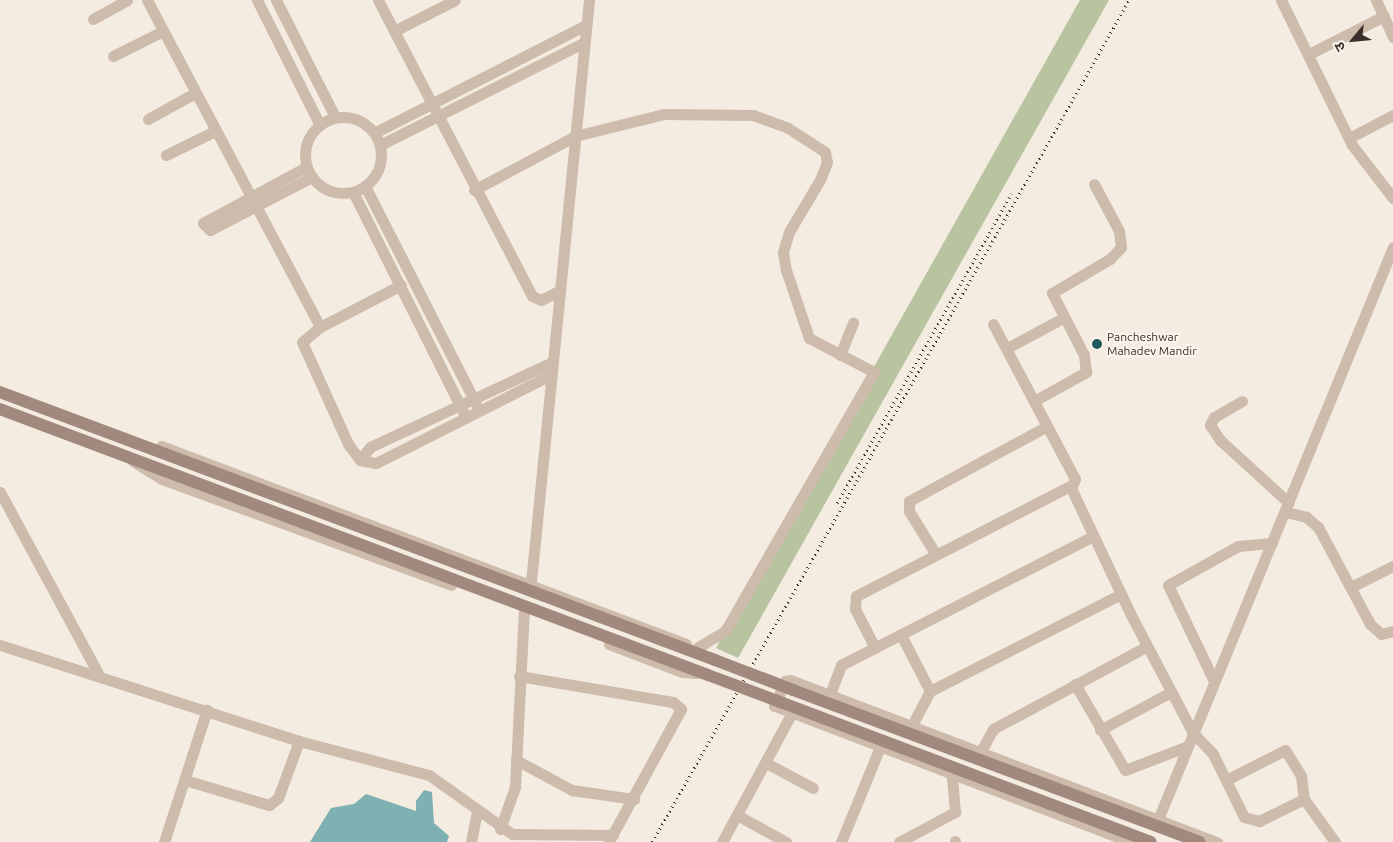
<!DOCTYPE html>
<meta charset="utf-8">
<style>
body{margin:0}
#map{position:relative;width:1393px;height:842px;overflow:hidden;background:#f4ebe1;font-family:Ubuntu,"Noto Sans Devanagari",sans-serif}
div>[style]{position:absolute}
.green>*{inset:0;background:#b8c4a0}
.water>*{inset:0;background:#7fb0b2}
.street>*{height:11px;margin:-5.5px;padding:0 5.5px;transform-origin:5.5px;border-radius:5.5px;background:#cdbbac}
.street>.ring{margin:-5.5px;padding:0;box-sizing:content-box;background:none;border:11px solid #cdbbac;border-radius:50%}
.secondary>*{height:12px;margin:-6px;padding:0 6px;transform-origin:6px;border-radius:6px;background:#a18a7d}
.rail>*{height:2.5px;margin-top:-1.25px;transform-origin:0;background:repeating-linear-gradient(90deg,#3b302b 0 1px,transparent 0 5px)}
.secondary-bridge>*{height:12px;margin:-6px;padding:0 6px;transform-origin:6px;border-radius:6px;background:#a18a7d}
.dots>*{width:14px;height:14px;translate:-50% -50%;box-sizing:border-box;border:2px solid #fbf5ee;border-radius:50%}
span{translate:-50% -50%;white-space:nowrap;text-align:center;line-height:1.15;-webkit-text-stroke:4px #fbf5ee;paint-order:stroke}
.poi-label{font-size:12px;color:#3b302b}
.left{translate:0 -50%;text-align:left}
.north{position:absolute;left:1328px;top:15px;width:50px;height:50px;-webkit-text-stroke:4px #fbf5ee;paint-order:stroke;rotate:242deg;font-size:14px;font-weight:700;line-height:20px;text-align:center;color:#3b302b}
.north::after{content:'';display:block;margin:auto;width:18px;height:22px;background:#3b302b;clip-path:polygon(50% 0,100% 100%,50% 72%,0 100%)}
</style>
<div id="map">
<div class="green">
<div style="clip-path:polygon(1080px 0,1109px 0,738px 658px,716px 648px)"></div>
</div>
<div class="water">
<div style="clip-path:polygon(424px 790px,432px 792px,434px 823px,449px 836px,447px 842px,310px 842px,331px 808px,354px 804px,366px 794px,416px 811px,416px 801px)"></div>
</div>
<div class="street">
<div style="left:147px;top:0;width:370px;rotate:62.1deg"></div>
<div style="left:257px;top:0;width:140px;rotate:63.3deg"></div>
<div style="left:276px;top:0;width:131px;rotate:63.2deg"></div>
<div style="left:378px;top:0;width:334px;rotate:62.5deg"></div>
<div style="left:532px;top:296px;width:10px;rotate:24deg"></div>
<div style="left:541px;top:300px;width:20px;rotate:-27deg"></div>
<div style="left:1281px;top:0;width:161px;rotate:63.9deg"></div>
<div style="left:1352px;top:145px;width:67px;rotate:52.3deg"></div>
<div style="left:1376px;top:0;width:41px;rotate:65.3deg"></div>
<div style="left:93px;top:19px;width:39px;rotate:-29deg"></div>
<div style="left:394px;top:31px;width:68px;rotate:-26.9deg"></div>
<div style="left:1309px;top:54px;width:84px;rotate:-26.9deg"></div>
<div style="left:113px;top:56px;width:56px;rotate:-26.6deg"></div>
<div class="ring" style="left:305px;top:117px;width:65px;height:65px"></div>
<div style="left:148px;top:119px;width:54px;rotate:-29deg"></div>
<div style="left:374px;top:133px;width:238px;rotate:-27deg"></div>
<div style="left:1349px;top:138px;width:50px;rotate:-27.6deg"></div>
<div style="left:380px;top:145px;width:229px;rotate:-26.7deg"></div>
<div style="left:166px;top:155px;width:55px;rotate:-26.1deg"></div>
<div style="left:306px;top:167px;width:117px;rotate:151.5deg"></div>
<div style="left:203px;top:223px;width:10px;rotate:45deg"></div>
<div style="left:210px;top:230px;width:115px;rotate:-27.5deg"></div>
<div style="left:365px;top:186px;width:251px;rotate:63deg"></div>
<div style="left:474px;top:190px;width:115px;rotate:-28.1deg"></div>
<div style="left:575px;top:136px;width:92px;rotate:-13.9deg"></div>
<div style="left:664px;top:114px;width:89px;rotate:0.6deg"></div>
<div style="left:753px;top:115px;width:37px;rotate:20deg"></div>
<div style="left:788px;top:128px;width:44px;rotate:33deg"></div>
<div style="left:825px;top:152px;width:10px;rotate:79deg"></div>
<div style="left:827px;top:162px;width:17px;rotate:111deg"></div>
<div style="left:821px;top:178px;width:63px;rotate:120.7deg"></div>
<div style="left:789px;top:232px;width:21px;rotate:107deg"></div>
<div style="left:783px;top:252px;width:18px;rotate:81deg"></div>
<div style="left:786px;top:270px;width:72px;rotate:71.3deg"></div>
<div style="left:809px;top:338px;width:73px;rotate:27.6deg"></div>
<div style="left:874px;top:372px;width:299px;rotate:119.9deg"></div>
<div style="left:725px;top:631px;width:33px;rotate:149deg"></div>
<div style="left:353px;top:192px;width:250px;rotate:63.4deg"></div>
<div style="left:401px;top:285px;width:91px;rotate:152.6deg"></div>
<div style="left:320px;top:327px;width:23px;rotate:140deg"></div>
<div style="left:302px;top:342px;width:112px;rotate:65.7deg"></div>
<div style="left:348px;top:444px;width:20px;rotate:53deg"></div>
<div style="left:360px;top:460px;width:16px;rotate:11deg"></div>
<div style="left:376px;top:463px;width:193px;rotate:-26.8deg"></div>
<div style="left:993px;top:324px;width:175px;rotate:62.1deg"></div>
<div style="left:1075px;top:479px;width:10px;rotate:114deg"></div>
<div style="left:1071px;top:488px;width:140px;rotate:64.7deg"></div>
<div style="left:1131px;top:615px;width:133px;rotate:62.3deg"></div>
<div style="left:1193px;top:733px;width:29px;rotate:46deg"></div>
<div style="left:1213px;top:754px;width:70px;rotate:63.8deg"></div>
<div style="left:1244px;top:817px;width:16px;rotate:15deg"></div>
<div style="left:1259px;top:821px;width:50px;rotate:-26.1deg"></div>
<div style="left:1304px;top:799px;width:53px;rotate:54.2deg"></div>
<div style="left:1007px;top:348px;width:64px;rotate:-28.2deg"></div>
<div style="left:840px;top:355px;width:35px;rotate:-68deg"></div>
<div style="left:1034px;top:401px;width:60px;rotate:-29.1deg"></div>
<div style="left:1086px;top:372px;width:17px;rotate:-97deg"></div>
<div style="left:1084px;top:355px;width:70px;rotate:-117.3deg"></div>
<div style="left:1052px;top:293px;width:67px;rotate:-30.4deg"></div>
<div style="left:1110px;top:259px;width:16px;rotate:-47deg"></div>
<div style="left:1121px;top:247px;width:16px;rotate:-97deg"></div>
<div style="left:1119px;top:231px;width:53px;rotate:-118deg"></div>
<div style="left:1242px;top:401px;width:32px;rotate:150deg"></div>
<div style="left:1214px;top:417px;width:9px;rotate:117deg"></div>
<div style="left:1210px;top:425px;width:18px;rotate:56deg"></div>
<div style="left:1220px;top:440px;width:93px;rotate:42.4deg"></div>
<div style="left:161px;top:446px;width:561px;rotate:20.66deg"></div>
<div style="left:360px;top:460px;width:16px;rotate:-52deg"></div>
<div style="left:370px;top:447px;width:199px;rotate:-25deg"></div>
<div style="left:133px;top:461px;width:34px;rotate:32deg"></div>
<div style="left:162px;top:479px;width:308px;rotate:20.1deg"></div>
<div style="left:0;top:492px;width:206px;rotate:61.6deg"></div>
<div style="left:1285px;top:512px;width:22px;rotate:13deg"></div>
<div style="left:1306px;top:517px;width:16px;rotate:40deg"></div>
<div style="left:1318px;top:527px;width:110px;rotate:61.8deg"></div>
<div style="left:1370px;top:624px;width:15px;rotate:42deg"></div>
<div style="left:1381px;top:634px;width:12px;rotate:-14deg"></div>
<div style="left:935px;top:553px;width:49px;rotate:-121.8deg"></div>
<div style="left:909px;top:511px;width:10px;rotate:-90deg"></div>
<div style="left:909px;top:501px;width:157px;rotate:-28.5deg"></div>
<div style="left:531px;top:582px;width:585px;rotate:-84.31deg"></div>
<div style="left:1351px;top:587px;width:47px;rotate:-26.6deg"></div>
<div style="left:901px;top:635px;width:63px;rotate:62.6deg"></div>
<div style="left:609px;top:644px;width:78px;rotate:21deg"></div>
<div style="left:682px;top:672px;width:15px;rotate:4deg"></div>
<div style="left:0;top:645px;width:314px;rotate:17.8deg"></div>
<div style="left:299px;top:741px;width:134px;rotate:14.7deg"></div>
<div style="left:429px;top:775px;width:102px;rotate:35.4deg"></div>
<div style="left:512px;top:834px;width:101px;rotate:0.6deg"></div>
<div style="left:875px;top:648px;width:44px;rotate:-117.1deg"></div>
<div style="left:855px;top:609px;width:13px;rotate:-86deg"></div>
<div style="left:856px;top:596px;width:243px;rotate:-27.2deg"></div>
<div style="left:519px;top:676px;width:156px;rotate:9.6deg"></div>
<div style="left:673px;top:702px;width:11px;rotate:41deg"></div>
<div style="left:681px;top:709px;width:150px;rotate:118.6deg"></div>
<div style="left:1214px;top:681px;width:106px;rotate:-115.6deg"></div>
<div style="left:1168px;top:585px;width:80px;rotate:-29.1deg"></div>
<div style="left:1238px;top:546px;width:34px;rotate:-5deg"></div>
<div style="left:1075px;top:684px;width:99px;rotate:59.8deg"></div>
<div style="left:1125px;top:770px;width:67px;rotate:-20.9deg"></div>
<div style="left:830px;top:694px;width:31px;rotate:-69deg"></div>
<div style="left:841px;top:665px;width:283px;rotate:-27.1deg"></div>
<div style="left:912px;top:725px;width:38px;rotate:-62deg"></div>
<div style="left:930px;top:691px;width:214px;rotate:-26.9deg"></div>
<div style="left:1100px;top:730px;width:81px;rotate:-28.2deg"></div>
<div style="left:981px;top:751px;width:25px;rotate:-61deg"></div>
<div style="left:993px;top:729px;width:175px;rotate:-28.3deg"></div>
<div style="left:516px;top:760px;width:64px;rotate:28.2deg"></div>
<div style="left:572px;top:790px;width:63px;rotate:8.3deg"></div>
<div style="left:766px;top:763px;width:53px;rotate:28deg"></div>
<div style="left:185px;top:780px;width:88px;rotate:16.6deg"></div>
<div style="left:269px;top:805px;width:11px;rotate:-38deg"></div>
<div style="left:278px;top:798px;width:61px;rotate:-69.8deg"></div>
<div style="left:1226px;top:780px;width:66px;rotate:-27deg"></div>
<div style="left:1285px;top:750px;width:31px;rotate:58deg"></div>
<div style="left:1301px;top:776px;width:23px;rotate:83deg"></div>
<div style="left:737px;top:815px;width:56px;rotate:28.9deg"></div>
<div style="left:1159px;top:817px;width:616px;rotate:-67.68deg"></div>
<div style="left:500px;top:829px;width:45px;rotate:-70.3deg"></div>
<div style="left:515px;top:787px;width:175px;rotate:-87.1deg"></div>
<div style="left:955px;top:841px;width:1px;rotate:90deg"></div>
<div style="left:164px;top:842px;width:139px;rotate:-72deg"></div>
<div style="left:471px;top:842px;width:31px;rotate:-79deg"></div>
<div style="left:722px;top:842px;width:143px;rotate:-61.6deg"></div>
<div style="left:841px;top:842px;width:103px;rotate:-67.7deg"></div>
<div style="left:899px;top:842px;width:64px;rotate:-28.2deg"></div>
<div style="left:955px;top:812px;width:38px;rotate:-95deg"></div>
<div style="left:1131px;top:842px;width:382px;rotate:-159.1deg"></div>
<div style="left:774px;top:706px;width:27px;rotate:-66deg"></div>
<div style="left:785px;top:681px;width:5px;rotate:-11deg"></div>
<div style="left:790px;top:680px;width:457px;rotate:20.8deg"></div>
</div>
<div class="secondary">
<div style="left:0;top:392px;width:764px;rotate:20.55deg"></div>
<div style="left:0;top:409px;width:756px;rotate:20.59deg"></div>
<div style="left:793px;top:690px;width:434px;rotate:20.5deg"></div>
<div style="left:783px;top:703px;width:393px;rotate:20.7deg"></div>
</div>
<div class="rail">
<div style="left:837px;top:503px;width:355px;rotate:-60.6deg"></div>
<div style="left:652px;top:842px;width:968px;rotate:-60.47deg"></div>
</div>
<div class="secondary-bridge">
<div style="left:715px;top:660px;width:84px;rotate:21deg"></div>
<div style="left:708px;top:675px;width:80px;rotate:20.5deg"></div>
</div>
<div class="dots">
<div style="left:1097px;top:344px;background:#1f5a5e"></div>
</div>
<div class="poi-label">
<span class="left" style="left:1107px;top:344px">Pancheshwar<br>Mahadev Mandir</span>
</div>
<div class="north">उ</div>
</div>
